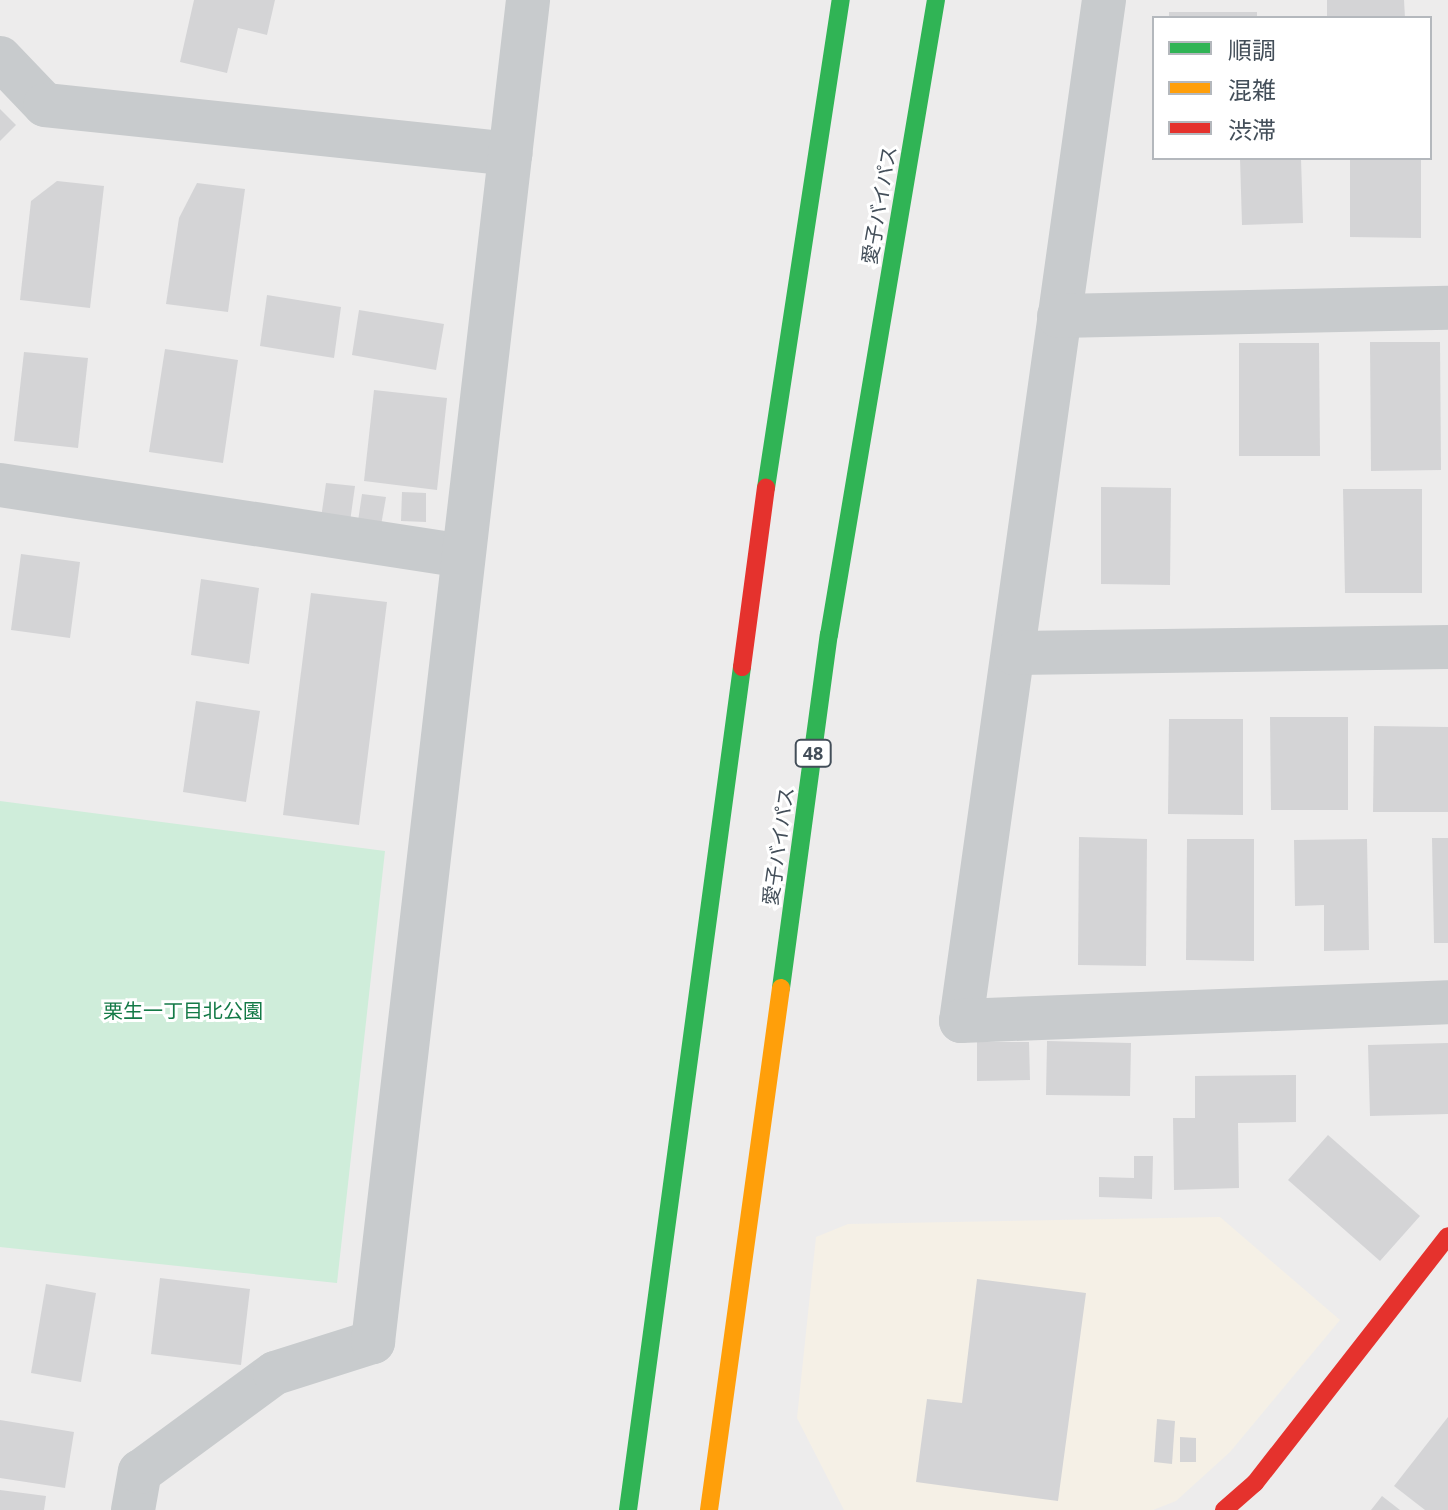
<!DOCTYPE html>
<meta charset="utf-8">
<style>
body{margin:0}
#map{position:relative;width:1448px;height:1510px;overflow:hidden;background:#edecec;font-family:"Noto Sans","Noto Sans JP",sans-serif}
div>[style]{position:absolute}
.commercial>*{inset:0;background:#f5f0e6}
.green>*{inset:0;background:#cfedda}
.building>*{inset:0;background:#d4d4d6}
.street>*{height:44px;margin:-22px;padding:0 22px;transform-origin:22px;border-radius:22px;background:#c8cbcd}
.fast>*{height:18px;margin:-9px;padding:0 9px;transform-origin:9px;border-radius:9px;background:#30b455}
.slow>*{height:18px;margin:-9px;padding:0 9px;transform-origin:9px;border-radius:9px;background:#ff9f0a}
.jam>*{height:18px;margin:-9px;padding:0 9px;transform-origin:9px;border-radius:9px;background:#e5322d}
span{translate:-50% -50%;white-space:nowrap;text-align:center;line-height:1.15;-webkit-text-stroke:6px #fff;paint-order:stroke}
.shield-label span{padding:2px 6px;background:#fff;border:2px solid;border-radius:6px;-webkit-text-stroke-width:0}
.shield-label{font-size:18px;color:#434e59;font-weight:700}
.street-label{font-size:20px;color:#434e59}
.park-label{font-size:20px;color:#147a47}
.legend{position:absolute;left:1152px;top:16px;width:280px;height:144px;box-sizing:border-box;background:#fff;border:2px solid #b4b8bd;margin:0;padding:10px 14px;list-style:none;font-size:24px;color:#434e59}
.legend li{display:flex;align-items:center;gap:16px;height:40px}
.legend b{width:40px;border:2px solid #b4b8bd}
</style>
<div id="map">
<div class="commercial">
<div style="clip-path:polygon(1220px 1217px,1340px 1320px,1230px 1452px,1176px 1501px,1153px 1510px,844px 1510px,797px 1418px,816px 1237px,848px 1224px)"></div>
</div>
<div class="green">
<div style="clip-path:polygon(0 801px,385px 851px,337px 1283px,0 1247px)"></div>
</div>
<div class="building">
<div style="clip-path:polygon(194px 0,275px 0,267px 35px,238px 28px,227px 73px,180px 62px)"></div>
<div style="clip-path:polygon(1327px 0,1404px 0,1405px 18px,1327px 18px)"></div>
<div style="clip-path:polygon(1169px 12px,1257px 12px,1257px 18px,1169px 18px)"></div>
<div style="clip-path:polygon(0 109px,16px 125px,0 141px)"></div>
<div style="clip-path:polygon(1240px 158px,1301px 158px,1303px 223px,1242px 225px)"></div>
<div style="clip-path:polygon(1350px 158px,1421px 158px,1421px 238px,1350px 237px)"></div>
<div style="clip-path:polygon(57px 181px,104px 186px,90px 308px,20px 300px,31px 201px)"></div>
<div style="clip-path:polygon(197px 183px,245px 189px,228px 312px,166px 304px,179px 218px)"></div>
<div style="clip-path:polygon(267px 295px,341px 307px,334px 358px,260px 346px)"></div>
<div style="clip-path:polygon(359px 310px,444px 324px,436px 370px,352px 355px)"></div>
<div style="clip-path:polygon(1370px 342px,1440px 342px,1441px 470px,1371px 471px)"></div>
<div style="clip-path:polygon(1239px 343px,1319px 343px,1320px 456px,1239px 456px)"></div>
<div style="clip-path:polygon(165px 349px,238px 360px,223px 463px,149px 452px)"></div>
<div style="clip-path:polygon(24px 352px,88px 358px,78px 448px,14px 441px)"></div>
<div style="clip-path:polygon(374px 390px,447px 398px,437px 490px,364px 481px)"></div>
<div style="clip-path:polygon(326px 483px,355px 486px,349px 529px,320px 525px)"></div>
<div style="clip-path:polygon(1101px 487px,1171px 488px,1170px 585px,1101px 584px)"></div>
<div style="clip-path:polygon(1343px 489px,1422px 489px,1422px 593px,1345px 593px)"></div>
<div style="clip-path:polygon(402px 492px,426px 493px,426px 522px,401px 521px)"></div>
<div style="clip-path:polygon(362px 494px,386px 497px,380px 531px,357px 528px)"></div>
<div style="clip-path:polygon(21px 554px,80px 562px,70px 638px,11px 630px)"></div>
<div style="clip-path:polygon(201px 579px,259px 588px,249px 664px,191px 655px)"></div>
<div style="clip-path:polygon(311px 593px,387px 602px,359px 825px,283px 815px)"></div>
<div style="clip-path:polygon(196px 701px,260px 711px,246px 802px,183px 792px)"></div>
<div style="clip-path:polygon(1270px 717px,1348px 717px,1348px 810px,1271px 810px)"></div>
<div style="clip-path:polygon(1169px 719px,1243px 719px,1243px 815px,1168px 814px)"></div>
<div style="clip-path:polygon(1374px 726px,1448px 727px,1448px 812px,1373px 812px)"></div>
<div style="clip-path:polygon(1079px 837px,1147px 839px,1146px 966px,1078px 965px)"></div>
<div style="clip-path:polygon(1432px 838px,1448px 838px,1448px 943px,1434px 943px)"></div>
<div style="clip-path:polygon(1187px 839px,1254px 839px,1254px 961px,1186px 960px)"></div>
<div style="clip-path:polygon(1367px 839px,1369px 950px,1324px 951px,1324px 905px,1295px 906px,1294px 840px)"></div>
<div style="clip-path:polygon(1047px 1041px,1131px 1043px,1130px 1096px,1046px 1095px)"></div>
<div style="clip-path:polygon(977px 1042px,1029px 1042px,1030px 1080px,977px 1081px)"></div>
<div style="clip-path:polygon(1448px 1043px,1448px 1114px,1370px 1116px,1368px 1045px)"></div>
<div style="clip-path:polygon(1296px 1075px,1296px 1122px,1238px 1123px,1239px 1188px,1174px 1190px,1173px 1118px,1195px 1118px,1195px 1076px)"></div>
<div style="clip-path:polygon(1328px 1135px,1420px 1216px,1380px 1261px,1288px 1180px)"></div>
<div style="clip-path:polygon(1134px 1156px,1153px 1156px,1152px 1199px,1099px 1197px,1099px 1177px,1134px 1178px)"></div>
<div style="clip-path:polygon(160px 1278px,250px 1289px,241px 1365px,151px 1354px)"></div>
<div style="clip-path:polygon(977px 1279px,1086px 1293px,1058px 1501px,916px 1482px,927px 1399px,962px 1403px)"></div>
<div style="clip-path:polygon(46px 1284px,96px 1293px,81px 1382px,31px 1373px)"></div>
<div style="clip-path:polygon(1448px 1417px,1448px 1510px,1425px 1510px,1394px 1486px)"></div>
<div style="clip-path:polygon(1157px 1419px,1175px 1421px,1172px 1464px,1154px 1462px)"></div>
<div style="clip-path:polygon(0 1420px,74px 1432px,65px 1488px,0 1478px)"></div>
<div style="clip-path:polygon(1180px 1437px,1196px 1438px,1196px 1462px,1180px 1462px)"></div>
<div style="clip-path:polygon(0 1490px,46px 1496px,44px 1510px,0 1510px)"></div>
<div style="clip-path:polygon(1382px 1496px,1400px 1510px,1371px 1510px)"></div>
</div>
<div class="street">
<div style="left:1104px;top:0;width:1031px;rotate:97.97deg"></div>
<div style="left:961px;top:1021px;width:487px;rotate:-2.2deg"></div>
<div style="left:0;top:58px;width:65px;rotate:46.2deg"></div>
<div style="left:45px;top:105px;width:468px;rotate:6deg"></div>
<div style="left:1059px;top:316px;width:389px;rotate:-1.2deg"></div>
<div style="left:0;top:485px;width:467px;rotate:8.7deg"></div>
<div style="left:1014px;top:653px;width:434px;rotate:-0.8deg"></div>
<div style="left:133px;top:1510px;width:39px;rotate:-80deg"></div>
<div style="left:140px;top:1472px;width:167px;rotate:-36.3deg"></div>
<div style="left:275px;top:1373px;width:103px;rotate:-17.6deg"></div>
<div style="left:373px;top:1342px;width:1351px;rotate:-83.41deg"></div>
</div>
<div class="fast">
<div style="left:766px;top:488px;width:494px;rotate:-81.3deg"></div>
<div style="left:781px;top:988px;width:356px;rotate:-82.3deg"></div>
<div style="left:829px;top:635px;width:644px;rotate:-80.44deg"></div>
<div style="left:628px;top:1510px;width:851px;rotate:-82.3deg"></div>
</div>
<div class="slow">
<div style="left:709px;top:1510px;width:527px;rotate:-82.15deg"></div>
</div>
<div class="jam">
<div style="left:742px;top:667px;width:181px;rotate:-82.4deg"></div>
<div style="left:1224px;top:1510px;width:41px;rotate:-41.1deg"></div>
<div style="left:1255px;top:1483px;width:313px;rotate:-52deg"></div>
</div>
<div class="shield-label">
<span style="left:813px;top:753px">48</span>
</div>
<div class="street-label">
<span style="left:879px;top:205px;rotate:-80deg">愛子バイパス</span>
<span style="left:778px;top:846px;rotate:-82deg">愛子バイパス</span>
</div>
<div class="park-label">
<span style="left:183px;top:1010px">栗生一丁目北公園</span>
</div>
<ul class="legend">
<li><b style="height:10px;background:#30b455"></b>順調</li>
<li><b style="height:10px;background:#ff9f0a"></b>混雑</li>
<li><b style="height:10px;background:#e5322d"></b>渋滞</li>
</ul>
</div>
